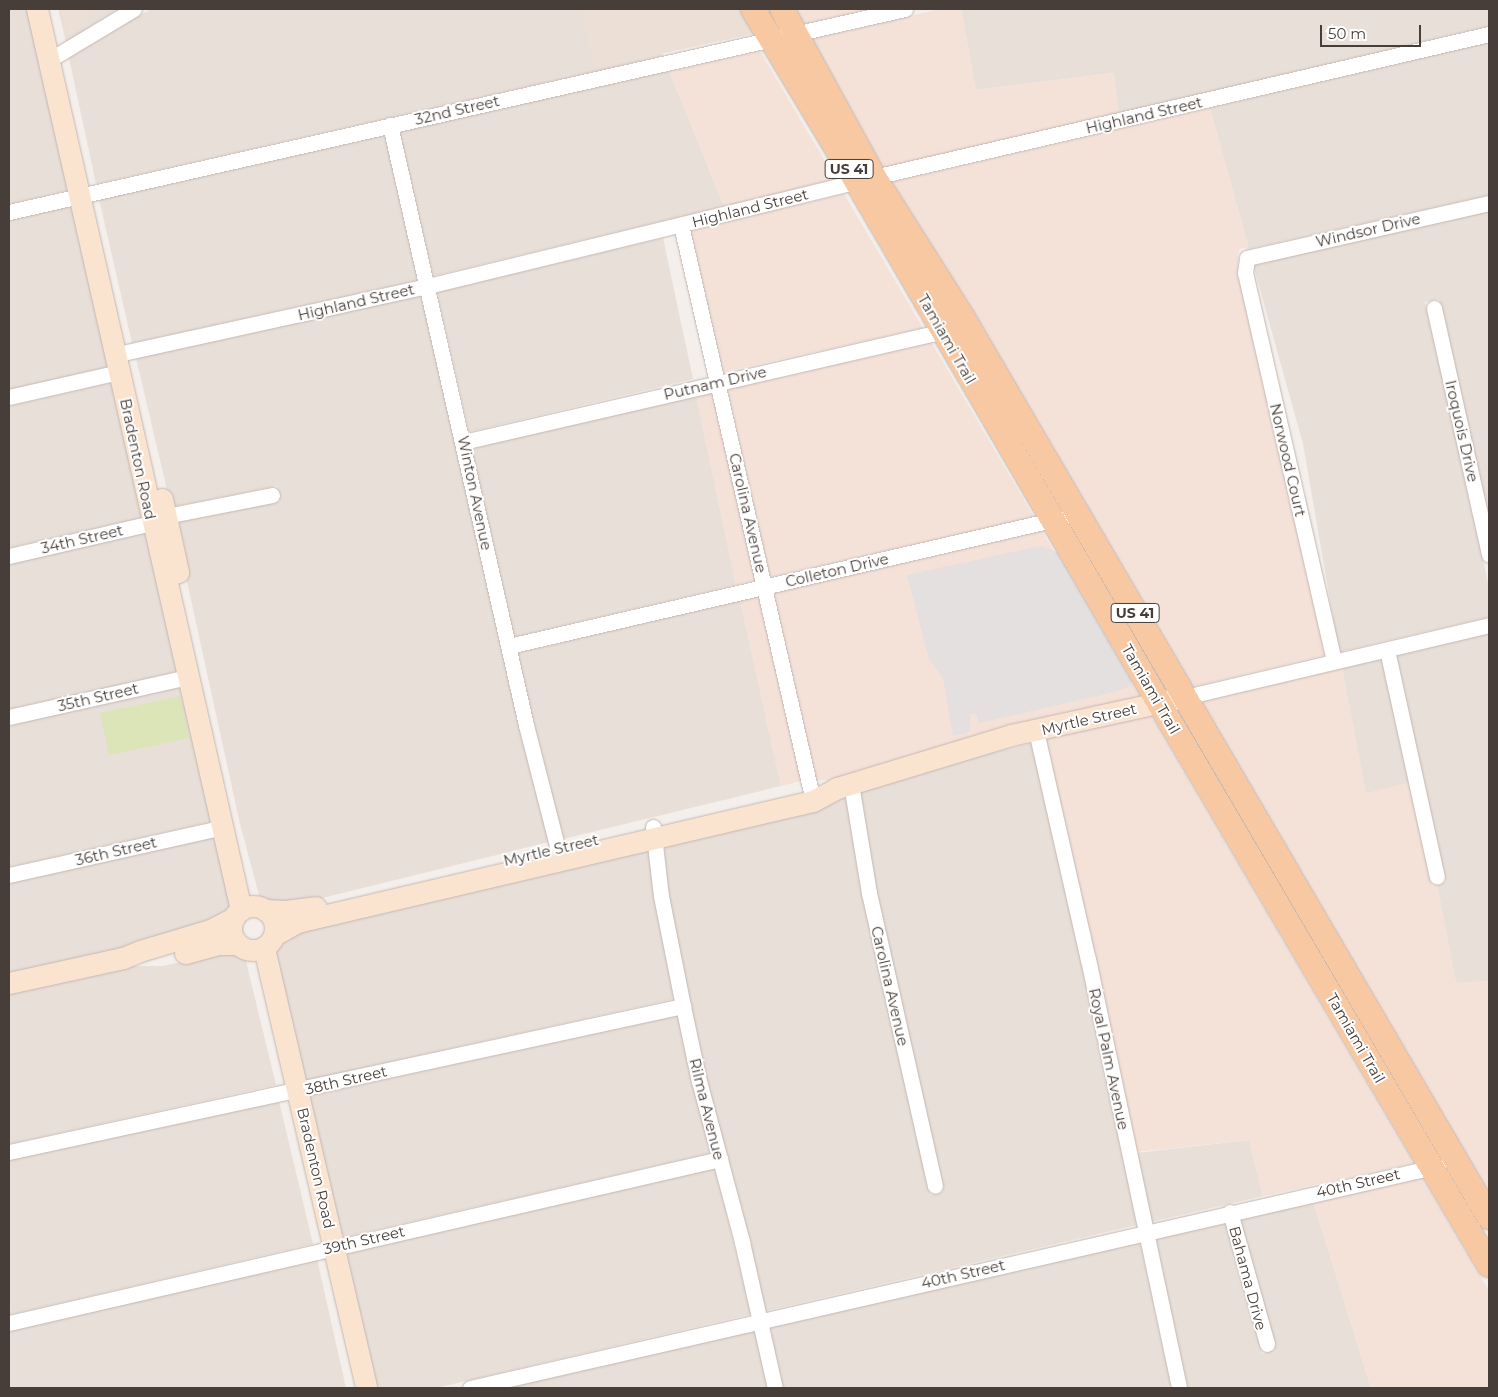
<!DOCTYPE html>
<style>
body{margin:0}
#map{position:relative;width:1498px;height:1397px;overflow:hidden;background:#f4efeb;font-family:Montserrat,sans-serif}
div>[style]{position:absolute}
.residential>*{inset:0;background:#e8dfd9}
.commercial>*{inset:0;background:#f4e1d8}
.education>*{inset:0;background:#ece0d6}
.green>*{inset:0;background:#dce5b7}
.parking>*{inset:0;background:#e3e0df}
.roads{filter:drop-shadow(0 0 1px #c2b7b1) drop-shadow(0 0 1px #c2b7b1)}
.street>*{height:15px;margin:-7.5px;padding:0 7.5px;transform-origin:7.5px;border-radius:7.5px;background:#fff}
.secondary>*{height:21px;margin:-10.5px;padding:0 10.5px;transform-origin:10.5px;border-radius:10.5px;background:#fbe4cf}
.secondary>.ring{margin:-10.5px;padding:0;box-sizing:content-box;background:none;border:21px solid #fbe4cf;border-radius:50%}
.primary>*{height:24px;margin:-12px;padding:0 12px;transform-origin:12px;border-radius:12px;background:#f7c8a2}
span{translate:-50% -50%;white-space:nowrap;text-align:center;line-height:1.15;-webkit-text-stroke:4px #fff;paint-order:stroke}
.shield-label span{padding:1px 4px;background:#fff;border:1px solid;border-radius:4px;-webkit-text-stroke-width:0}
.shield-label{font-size:14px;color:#483e39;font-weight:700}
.street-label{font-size:15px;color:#483e39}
.frame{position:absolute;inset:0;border:10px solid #483e39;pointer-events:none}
.scale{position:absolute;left:1320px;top:25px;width:101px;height:22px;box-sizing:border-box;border:2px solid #483e39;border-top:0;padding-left:6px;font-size:15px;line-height:18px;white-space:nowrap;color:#483e39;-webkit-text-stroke:4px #fff;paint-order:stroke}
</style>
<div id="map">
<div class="residential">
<div style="clip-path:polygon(9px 9px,30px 9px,70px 190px,9px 204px)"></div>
<div style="clip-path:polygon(58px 9px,118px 9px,66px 42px)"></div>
<div style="clip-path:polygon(152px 9px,644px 9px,663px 56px,96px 184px,69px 58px,115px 28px)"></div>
<div style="clip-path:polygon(961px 9px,1489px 9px,1489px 26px,1119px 113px,1113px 73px,976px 90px)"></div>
<div style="clip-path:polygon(1489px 42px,1489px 195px,1249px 249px,1210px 108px)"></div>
<div style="clip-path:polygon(669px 71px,724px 206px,433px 276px,399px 131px)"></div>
<div style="clip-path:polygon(385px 134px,419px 280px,132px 343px,99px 199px)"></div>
<div style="clip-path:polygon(73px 205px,111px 366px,9px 390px,9px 220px)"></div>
<div style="clip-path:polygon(1489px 211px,1489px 523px,1439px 299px,1425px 302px,1489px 587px,1489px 617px,1339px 652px,1303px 444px,1253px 264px)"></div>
<div style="clip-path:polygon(663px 238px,693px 379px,469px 432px,437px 292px)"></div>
<div style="clip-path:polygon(423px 295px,549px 842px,306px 902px,267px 902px,260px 899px,240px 824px,174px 522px,280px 501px,277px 486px,171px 507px,136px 358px)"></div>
<div style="clip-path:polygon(114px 382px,144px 517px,9px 548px,9px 406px)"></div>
<div style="clip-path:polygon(696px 395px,736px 585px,514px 637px,472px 448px)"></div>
<div style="clip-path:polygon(147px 532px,180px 671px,9px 709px,9px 564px)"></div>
<div style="clip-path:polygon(740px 600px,781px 786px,563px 839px,532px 723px,518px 653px)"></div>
<div style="clip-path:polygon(1489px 633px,1489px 981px,1456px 983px,1437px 885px,1446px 882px,1396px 656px)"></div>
<div style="clip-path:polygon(1382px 659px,1409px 783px,1366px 794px,1342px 668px)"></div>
<div style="clip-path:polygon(183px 686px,215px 821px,9px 867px,9px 725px)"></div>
<div style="clip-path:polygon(1032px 743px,1081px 960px,1137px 1225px,765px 1311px,706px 1080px,668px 895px,662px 846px,846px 794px,863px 895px,930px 1195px,943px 1192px,876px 892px,860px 790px,913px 772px)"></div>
<div style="clip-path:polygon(218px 836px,233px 906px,210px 922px,120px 951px,9px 975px,9px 883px)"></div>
<div style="clip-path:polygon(648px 850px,674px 999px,303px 1081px,272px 951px,280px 941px,299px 930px)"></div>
<div style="clip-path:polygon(234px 951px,245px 957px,276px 1085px,9px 1144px,9px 991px,124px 966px,162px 966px)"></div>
<div style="clip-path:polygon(678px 1015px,711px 1153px,339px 1238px,306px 1097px)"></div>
<div style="clip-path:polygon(279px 1101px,313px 1244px,9px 1315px,9px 1160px)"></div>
<div style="clip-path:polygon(1249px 1140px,1263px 1196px,1151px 1222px,1136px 1153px)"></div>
<div style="clip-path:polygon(715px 1168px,751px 1314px,436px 1388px,373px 1388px,342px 1253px)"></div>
<div style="clip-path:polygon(1313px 1201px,1371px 1388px,1187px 1388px,1154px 1238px,1225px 1221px,1262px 1354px,1275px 1350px,1239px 1218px)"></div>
<div style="clip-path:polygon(1140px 1241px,1171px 1386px,1162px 1388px,782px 1388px,769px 1326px)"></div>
<div style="clip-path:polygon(317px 1259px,346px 1388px,9px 1388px,9px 1331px)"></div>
<div style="clip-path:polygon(755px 1330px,768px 1388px,505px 1388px)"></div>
</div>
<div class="commercial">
<div style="clip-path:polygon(790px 9px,870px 9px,800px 25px)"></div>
<div style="clip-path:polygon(940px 9px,961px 9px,976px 90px,1114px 73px,1119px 113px,877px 169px,808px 40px)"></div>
<div style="clip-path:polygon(760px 51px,836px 180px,724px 206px,669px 71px)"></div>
<div style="clip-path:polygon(1210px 108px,1249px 249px,1241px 248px,1238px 252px,1238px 275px,1325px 655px,1188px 688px,886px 183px)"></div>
<div style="clip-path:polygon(844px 194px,923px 328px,723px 372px,690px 231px)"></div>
<div style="clip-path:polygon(931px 342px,1034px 517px,770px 577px,727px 387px)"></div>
<div style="clip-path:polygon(713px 391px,756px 580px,736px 585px,696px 395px)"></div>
<div style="clip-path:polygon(1042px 531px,1141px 699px,836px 780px,815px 780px,773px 592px)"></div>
<div style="clip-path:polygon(759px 595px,801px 781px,781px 786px,740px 600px)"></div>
<div style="clip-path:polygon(1342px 668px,1366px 793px,1409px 783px,1432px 886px,1437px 885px,1456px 983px,1489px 981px,1489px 1203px,1196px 703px)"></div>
<div style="clip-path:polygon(1149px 713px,1414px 1163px,1263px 1196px,1249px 1140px,1136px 1152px,1045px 737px)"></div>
<div style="clip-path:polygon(1422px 1177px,1489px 1291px,1489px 1388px,1371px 1388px,1313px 1201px)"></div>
</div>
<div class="education">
<div style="clip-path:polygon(61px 9px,98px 9px,69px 38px)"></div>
<div style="clip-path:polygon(581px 9px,742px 9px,757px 33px,595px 68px)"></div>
</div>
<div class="green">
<div style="clip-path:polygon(180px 696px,189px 738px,109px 755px,100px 713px)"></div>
</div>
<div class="parking">
<div style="clip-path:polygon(1040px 546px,1057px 552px,1132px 682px,1127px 688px,1106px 694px,979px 723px,976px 713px,970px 714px,970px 732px,953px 736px,943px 678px,929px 659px,907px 575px)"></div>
</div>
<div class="roads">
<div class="street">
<div style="left:49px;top:60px;width:99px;rotate:-31deg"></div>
<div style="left:390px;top:125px;width:615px;rotate:77.23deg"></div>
<div style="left:526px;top:725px;width:140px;rotate:75.6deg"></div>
<div style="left:9px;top:212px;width:919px;rotate:-12.77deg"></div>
<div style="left:681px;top:225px;width:591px;rotate:77.09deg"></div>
<div style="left:1434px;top:308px;width:253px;rotate:77.4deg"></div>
<div style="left:127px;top:352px;width:308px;rotate:-12.4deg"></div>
<div style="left:428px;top:286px;width:459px;rotate:-13.7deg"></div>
<div style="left:874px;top:177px;width:631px;rotate:-13.09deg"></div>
<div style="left:9px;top:397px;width:113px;rotate:-12.8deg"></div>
<div style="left:463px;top:442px;width:492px;rotate:-13deg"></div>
<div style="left:942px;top:331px;width:8px;rotate:-30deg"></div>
<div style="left:9px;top:556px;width:147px;rotate:-13deg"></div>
<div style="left:152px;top:523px;width:16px;rotate:-27deg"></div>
<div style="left:166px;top:516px;width:108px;rotate:-11.2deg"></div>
<div style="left:509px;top:646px;width:584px;rotate:-13.06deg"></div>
<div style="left:1387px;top:650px;width:232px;rotate:77.6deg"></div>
<div style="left:1334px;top:661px;width:398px;rotate:-102.9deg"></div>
<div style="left:1245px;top:273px;width:15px;rotate:-82deg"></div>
<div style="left:1247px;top:258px;width:248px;rotate:-12.8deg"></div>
<div style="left:1185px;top:697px;width:312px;rotate:-13.3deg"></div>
<div style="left:9px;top:717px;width:183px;rotate:-12.6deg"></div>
<div style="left:1036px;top:731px;width:234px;rotate:77.2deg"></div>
<div style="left:1088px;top:959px;width:439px;rotate:78deg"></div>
<div style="left:851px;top:784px;width:110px;rotate:80.6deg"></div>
<div style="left:869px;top:893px;width:300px;rotate:77.3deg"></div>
<div style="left:653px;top:827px;width:69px;rotate:83.4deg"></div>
<div style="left:661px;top:896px;width:112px;rotate:78.7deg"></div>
<div style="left:683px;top:1006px;width:77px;rotate:78deg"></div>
<div style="left:699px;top:1081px;width:167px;rotate:75deg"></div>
<div style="left:742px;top:1242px;width:150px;rotate:77.3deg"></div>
<div style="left:9px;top:875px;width:219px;rotate:-12.6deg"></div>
<div style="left:9px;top:1152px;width:690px;rotate:-12.22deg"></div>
<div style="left:1230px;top:1212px;width:137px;rotate:74.3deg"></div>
<div style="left:9px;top:1323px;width:730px;rotate:-12.99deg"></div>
<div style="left:470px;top:1388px;width:993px;rotate:-12.92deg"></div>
</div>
<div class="secondary">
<div style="left:37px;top:9px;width:924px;rotate:77.24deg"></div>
<div style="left:162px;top:499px;width:75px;rotate:77.6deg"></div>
<div class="ring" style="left:231px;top:906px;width:23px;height:23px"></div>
<div style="left:265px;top:910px;width:20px;rotate:3deg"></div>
<div style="left:285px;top:911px;width:31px;rotate:-7deg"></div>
<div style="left:274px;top:935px;width:26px;rotate:-29deg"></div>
<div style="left:297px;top:922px;width:530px;rotate:-13.2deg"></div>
<div style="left:813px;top:801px;width:27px;rotate:-28deg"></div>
<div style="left:837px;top:788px;width:182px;rotate:-16.9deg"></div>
<div style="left:1011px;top:735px;width:178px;rotate:-12.3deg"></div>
<div style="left:264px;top:948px;width:452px;rotate:76.9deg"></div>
<div style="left:185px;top:953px;width:34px;rotate:-15deg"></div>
<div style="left:218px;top:944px;width:19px"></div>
<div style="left:9px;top:983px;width:117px;rotate:-12.4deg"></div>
<div style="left:123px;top:958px;width:18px;rotate:-22deg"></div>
<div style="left:140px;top:951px;width:73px;rotate:-16.7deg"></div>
<div style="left:210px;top:930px;width:27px;rotate:-27deg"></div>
</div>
<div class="primary">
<div style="left:753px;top:9px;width:202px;rotate:59deg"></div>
<div style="left:857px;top:182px;width:602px;rotate:59.9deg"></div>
<div style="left:1159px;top:703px;width:652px;rotate:59.58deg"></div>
<div style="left:782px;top:9px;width:192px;rotate:61.3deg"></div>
<div style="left:874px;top:177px;width:167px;rotate:57.7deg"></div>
<div style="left:963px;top:318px;width:1042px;rotate:59.67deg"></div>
</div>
</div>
<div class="shield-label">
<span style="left:849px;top:169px">US 41</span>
<span style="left:1135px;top:613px">US 41</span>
</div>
<div class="street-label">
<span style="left:457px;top:110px;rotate:-13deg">32nd Street</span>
<span style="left:1144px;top:115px;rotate:-13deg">Highland Street</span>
<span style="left:750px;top:208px;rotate:-14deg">Highland Street</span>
<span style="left:1368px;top:230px;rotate:-13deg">Windsor Drive</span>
<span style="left:356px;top:302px;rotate:-13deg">Highland Street</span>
<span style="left:947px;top:339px;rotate:60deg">Tamiami Trail</span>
<span style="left:715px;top:383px;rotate:-13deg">Putnam Drive</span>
<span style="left:1462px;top:431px;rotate:77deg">Iroquois Drive</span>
<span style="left:138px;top:459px;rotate:78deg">Bradenton Road</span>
<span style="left:1288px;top:460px;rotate:77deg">Norwood Court</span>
<span style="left:475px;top:493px;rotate:78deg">Winton Avenue</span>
<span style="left:748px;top:513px;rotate:77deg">Carolina Avenue</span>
<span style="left:82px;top:539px;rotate:-13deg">34th Street</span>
<span style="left:837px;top:570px;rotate:-13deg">Colleton Drive</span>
<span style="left:1151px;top:689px;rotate:60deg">Tamiami Trail</span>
<span style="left:98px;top:697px;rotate:-13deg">35th Street</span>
<span style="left:1089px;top:719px;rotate:-13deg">Myrtle Street</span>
<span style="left:551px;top:850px;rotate:-13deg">Myrtle Street</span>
<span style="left:116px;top:851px;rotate:-13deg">36th Street</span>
<span style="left:890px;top:986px;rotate:77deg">Carolina Avenue</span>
<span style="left:1356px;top:1038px;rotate:60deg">Tamiami Trail</span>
<span style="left:1109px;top:1059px;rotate:78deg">Royal Palm Avenue</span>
<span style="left:346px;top:1080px;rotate:-13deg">38th Street</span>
<span style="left:707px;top:1109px;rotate:76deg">Rilma Avenue</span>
<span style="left:316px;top:1168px;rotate:77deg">Bradenton Road</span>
<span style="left:1358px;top:1183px;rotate:-13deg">40th Street</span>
<span style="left:364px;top:1240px;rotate:-13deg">39th Street</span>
<span style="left:963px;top:1274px;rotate:-13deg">40th Street</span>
<span style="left:1248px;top:1278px;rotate:75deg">Bahama Drive</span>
</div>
<div class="frame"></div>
<div class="scale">50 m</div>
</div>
